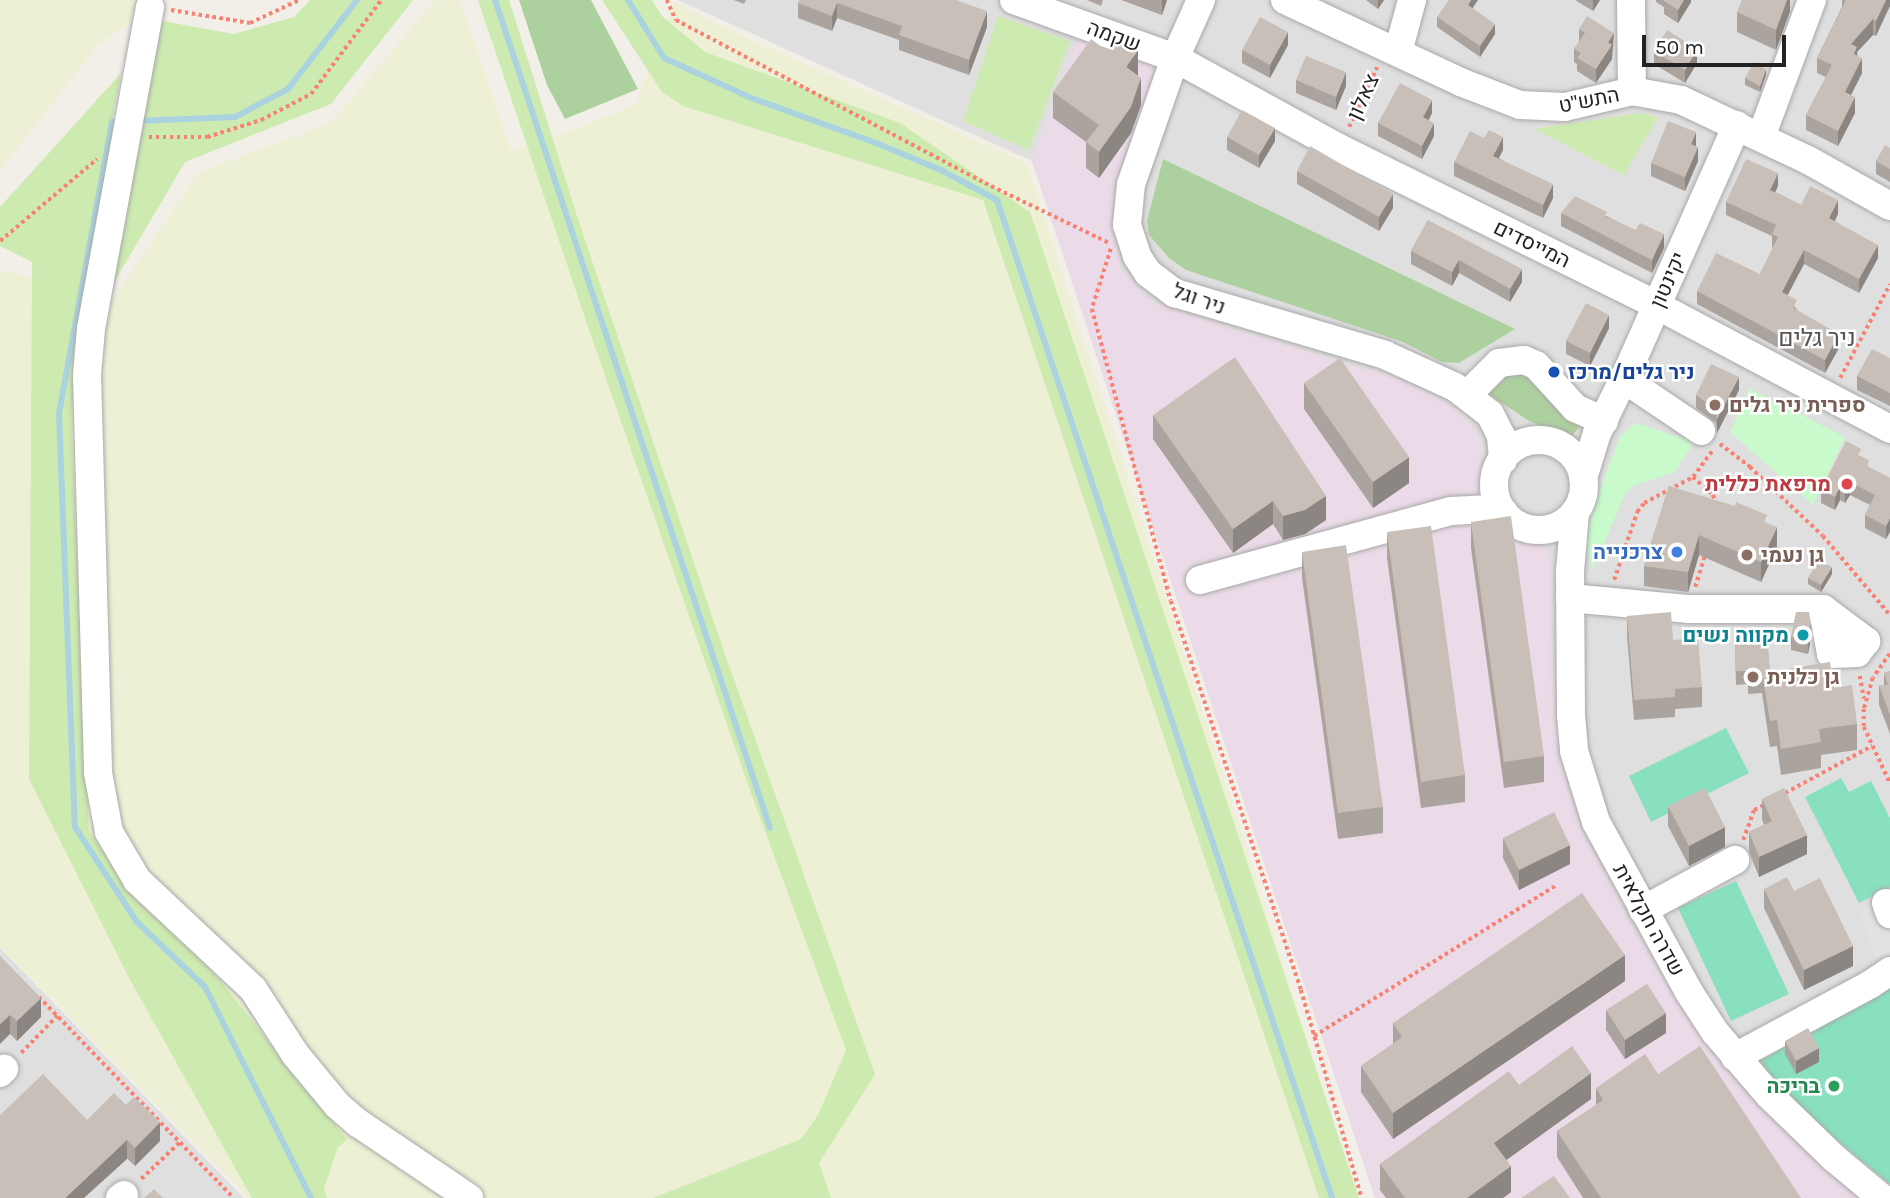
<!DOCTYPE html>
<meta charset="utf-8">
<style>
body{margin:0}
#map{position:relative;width:1890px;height:1198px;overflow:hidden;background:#f2efe9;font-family:Karla,Heebo,sans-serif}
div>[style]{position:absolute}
.residential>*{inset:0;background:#e0dfdf}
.industrial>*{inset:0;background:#ebdbe8}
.farmland>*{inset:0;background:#eef0d5}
.grass>*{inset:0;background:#cdebb0}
.forest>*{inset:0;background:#add19e}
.park>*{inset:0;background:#c8facc}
.pitch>*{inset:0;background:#88e0be}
.parking>*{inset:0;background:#e2e2e2}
.stream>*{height:6px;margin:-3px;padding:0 3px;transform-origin:3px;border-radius:3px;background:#aad3df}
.path>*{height:3.5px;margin-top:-1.75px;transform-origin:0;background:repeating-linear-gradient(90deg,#fa8072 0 3.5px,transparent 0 7px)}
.roads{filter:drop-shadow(0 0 2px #a9a9a9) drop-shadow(0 0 2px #a9a9a9)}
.minor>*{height:28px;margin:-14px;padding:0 14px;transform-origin:14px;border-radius:14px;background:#fff}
.minor>.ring{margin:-14px;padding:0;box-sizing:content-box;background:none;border:28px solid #fff;border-radius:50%}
.wall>*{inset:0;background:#aba49e}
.shaded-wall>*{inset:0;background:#8b8681}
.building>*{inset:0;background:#c7bfb8}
.dots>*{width:19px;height:19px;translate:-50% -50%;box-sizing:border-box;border:4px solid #fff;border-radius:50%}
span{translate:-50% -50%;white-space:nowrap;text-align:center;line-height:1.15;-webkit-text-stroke:5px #fff;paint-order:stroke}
.street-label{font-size:21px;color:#222}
.transit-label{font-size:21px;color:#164399;font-weight:700}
.left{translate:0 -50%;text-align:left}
.education-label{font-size:21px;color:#785e54;font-weight:700}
.health-label{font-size:21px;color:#be3a42;font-weight:700}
.right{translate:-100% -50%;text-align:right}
.shop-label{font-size:21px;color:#366cbe;font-weight:700}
.culture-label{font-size:21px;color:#0d838f;font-weight:700}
.leisure-label{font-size:21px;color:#27864d;font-weight:700}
.quarter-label{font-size:24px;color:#555}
.scale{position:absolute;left:1642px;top:35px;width:144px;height:32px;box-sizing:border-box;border:4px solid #222;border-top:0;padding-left:9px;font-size:21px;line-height:24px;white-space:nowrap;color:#222;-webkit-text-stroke:5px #fff;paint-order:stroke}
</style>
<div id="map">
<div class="residential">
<div style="clip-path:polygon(678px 0,1890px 0,1890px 1198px,1375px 1198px,1032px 161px)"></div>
<div style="clip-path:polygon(0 948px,244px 1198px,0 1198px)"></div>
</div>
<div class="industrial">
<div style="clip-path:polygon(1077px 39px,1153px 64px,1163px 72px,1112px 214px,1120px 268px,1148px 299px,1178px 312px,1413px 383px,1460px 412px,1476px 431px,1483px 445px,1487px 497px,1511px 531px,1548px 547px,1557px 749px,1579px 824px,1632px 927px,1693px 1026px,1752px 1100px,1858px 1198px,1375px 1198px,1032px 161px)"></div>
</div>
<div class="farmland">
<div style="clip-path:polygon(0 0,163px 0,98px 45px,0 171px)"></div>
<div style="clip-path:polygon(435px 0,460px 0,511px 150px,571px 131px,636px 104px,674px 2px,749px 39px,1027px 163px,1358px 1198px,249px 1198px,0 947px,0 270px,113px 299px,199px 172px,331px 123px)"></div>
</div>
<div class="grass">
<div style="clip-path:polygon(310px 0,413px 0,331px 104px,185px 162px,113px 284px,157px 20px,234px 34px,294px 17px)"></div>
<div style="clip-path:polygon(478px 0,509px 0,578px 219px,720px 640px,875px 1074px,819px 1163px,831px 1198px,653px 1198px,801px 1139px,818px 1115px,846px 1050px,752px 796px,588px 327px)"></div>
<div style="clip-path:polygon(602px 0,652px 0,662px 16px,705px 52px,900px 123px,1030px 212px,1359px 1198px,1319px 1198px,983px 200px,683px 106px,662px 92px)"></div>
<div style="clip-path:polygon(998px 16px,1070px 41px,1029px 150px,963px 121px)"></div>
<div style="clip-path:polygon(121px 73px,94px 211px,71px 417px,89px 831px,138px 902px,210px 968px,347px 1140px,338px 1147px,324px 1188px,327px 1198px,252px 1198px,129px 978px,29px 779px,32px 262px,0 246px,0 207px)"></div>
<div style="clip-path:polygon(1640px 113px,1658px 117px,1624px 175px,1534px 129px)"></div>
</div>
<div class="forest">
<div style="clip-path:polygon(519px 0,591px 0,638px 89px,565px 119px,547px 85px)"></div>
<div style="clip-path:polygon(1163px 159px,1515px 329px,1459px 363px,1442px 362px,1403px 342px,1186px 270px,1169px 258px,1149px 235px,1147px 221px)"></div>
<div style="clip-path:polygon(1508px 372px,1520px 373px,1529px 379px,1557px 408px,1581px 425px,1571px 437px,1529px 421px,1490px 395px,1492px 384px)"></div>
</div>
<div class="park">
<div style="clip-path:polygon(1750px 389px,1845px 437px,1813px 505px,1730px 432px)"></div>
<div style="clip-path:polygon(1639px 424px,1694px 442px,1675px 472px,1633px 486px,1625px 494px,1592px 571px,1585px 539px,1599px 492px,1620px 437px,1632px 425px)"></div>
</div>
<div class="pitch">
<div style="clip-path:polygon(1726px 728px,1749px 773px,1651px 822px,1629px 776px)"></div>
<div style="clip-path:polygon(1841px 778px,1849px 792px,1871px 781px,1890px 818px,1890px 887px,1859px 903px,1805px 797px)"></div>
<div style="clip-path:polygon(1736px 881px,1789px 994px,1731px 1021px,1678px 908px)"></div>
<div style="clip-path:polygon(1890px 988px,1890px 1184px,1790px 1102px,1765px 1071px,1761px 1060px)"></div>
</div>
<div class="parking">
<div style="clip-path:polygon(1890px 894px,1890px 960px,1879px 969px,1860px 910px)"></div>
</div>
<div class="stream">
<div style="left:495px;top:0;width:872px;rotate:71.63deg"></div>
<div style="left:628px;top:0;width:68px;rotate:58.2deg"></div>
<div style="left:664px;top:58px;width:94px;rotate:24.6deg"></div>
<div style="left:749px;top:97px;width:135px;rotate:19.9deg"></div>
<div style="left:876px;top:143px;width:70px;rotate:22.6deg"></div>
<div style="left:941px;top:170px;width:64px;rotate:28.2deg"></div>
<div style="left:997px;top:200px;width:1053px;rotate:71.44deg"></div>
<div style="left:121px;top:121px;width:9px;rotate:174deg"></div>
<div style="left:112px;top:122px;width:297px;rotate:100.3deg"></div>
<div style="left:59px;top:414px;width:413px;rotate:87.8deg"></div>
<div style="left:75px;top:827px;width:113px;rotate:56.9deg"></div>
<div style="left:137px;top:922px;width:94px;rotate:43.7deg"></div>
<div style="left:205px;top:987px;width:236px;rotate:63.3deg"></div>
<div style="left:136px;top:121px;width:99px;rotate:-2.3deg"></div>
<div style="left:235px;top:117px;width:60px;rotate:-27.8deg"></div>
<div style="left:288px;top:89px;width:113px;rotate:-52.2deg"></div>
</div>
<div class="path">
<div style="left:667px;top:0;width:22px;rotate:66deg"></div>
<div style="left:676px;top:20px;width:349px;rotate:27.8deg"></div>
<div style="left:985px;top:183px;width:138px;rotate:25.8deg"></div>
<div style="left:171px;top:10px;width:80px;rotate:9.3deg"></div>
<div style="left:250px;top:23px;width:54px;rotate:-25.1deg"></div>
<div style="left:1349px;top:127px;width:66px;rotate:-65deg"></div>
<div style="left:149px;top:137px;width:58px"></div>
<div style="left:207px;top:137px;width:57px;rotate:-17.5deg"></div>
<div style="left:261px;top:120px;width:56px;rotate:-27.5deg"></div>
<div style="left:311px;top:94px;width:117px;rotate:-53.3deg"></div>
<div style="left:0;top:241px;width:127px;rotate:-40.2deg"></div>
<div style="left:1111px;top:249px;width:63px;rotate:107.6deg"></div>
<div style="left:1092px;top:309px;width:302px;rotate:74.9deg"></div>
<div style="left:1171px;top:601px;width:410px;rotate:71.5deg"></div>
<div style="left:1301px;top:990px;width:217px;rotate:73.7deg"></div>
<div style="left:1840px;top:378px;width:106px;rotate:-62deg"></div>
<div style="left:1720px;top:444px;width:38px;rotate:37deg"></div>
<div style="left:1750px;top:467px;width:100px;rotate:43.4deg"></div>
<div style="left:1823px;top:536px;width:104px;rotate:49.7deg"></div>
<div style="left:1693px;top:477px;width:27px;rotate:42deg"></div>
<div style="left:1713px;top:495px;width:9px;rotate:69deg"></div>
<div style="left:1614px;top:580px;width:72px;rotate:-71.3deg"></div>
<div style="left:1637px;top:512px;width:11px;rotate:-52deg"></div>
<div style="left:1644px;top:503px;width:55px;rotate:-28deg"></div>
<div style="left:1693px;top:477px;width:32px;rotate:-54deg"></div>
<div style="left:1695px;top:587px;width:34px;rotate:-73deg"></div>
<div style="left:1890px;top:654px;width:29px;rotate:125deg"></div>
<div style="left:1873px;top:678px;width:32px;rotate:106deg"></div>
<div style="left:1864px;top:709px;width:18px;rotate:90deg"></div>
<div style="left:1864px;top:727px;width:62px;rotate:65.1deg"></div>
<div style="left:1860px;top:676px;width:23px;rotate:80deg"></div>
<div style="left:1785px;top:793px;width:99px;rotate:-28.4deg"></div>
<div style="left:1743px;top:840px;width:32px;rotate:-70deg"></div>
<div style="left:1754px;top:810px;width:13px;rotate:-27deg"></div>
<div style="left:39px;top:997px;width:280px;rotate:45.9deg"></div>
<div style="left:1314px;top:1036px;width:284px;rotate:-31.9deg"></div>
<div style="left:21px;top:1053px;width:52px;rotate:-45.8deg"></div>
<div style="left:141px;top:1179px;width:54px;rotate:-43.5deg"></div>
</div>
<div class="roads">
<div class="minor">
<div style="left:1014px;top:0;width:171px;rotate:19.8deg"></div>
<div style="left:1175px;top:58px;width:187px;rotate:28.8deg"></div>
<div style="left:1339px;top:148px;width:354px;rotate:26.3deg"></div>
<div style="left:1656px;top:305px;width:265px;rotate:27.9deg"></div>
<div style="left:1201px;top:0;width:64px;rotate:114.1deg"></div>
<div style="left:1175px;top:58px;width:133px;rotate:109.2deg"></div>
<div style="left:1131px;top:184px;width:41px;rotate:95.6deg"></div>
<div style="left:1127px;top:225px;width:33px;rotate:72deg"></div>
<div style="left:1137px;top:256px;width:20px;rotate:57deg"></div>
<div style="left:1148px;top:273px;width:34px;rotate:37deg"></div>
<div style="left:1175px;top:293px;width:219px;rotate:16.4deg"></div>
<div style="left:1385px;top:355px;width:77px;rotate:24.6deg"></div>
<div style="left:1455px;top:387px;width:44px;rotate:37.6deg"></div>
<div style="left:1490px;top:414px;width:25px;rotate:63deg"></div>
<div style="left:1501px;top:436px;width:24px;rotate:85deg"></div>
<div style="left:1285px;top:0;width:196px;rotate:25deg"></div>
<div style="left:1463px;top:83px;width:61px;rotate:21.1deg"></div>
<div style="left:1520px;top:105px;width:45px;rotate:2.5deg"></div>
<div style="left:1565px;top:107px;width:69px;rotate:-13.4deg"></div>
<div style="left:1632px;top:91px;width:50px;rotate:10.4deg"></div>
<div style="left:1681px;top:100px;width:140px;rotate:25.3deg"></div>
<div style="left:1808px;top:160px;width:94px;rotate:29.3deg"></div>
<div style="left:1631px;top:0;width:91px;rotate:89.4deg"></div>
<div style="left:150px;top:7px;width:327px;rotate:100.4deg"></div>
<div style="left:91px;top:329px;width:46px;rotate:95deg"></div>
<div style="left:87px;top:375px;width:398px;rotate:88.4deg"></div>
<div style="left:98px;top:773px;width:60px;rotate:79.4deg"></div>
<div style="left:109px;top:832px;width:56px;rotate:59.7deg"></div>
<div style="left:137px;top:880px;width:159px;rotate:43.2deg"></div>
<div style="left:253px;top:989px;width:77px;rotate:57.1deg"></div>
<div style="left:295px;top:1054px;width:66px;rotate:50.5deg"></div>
<div style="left:337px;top:1105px;width:28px;rotate:41deg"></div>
<div style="left:358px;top:1123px;width:134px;rotate:34deg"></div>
<div style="left:1398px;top:52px;width:54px;rotate:-74.9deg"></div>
<div style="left:1761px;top:137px;width:146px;rotate:-69.6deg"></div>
<div style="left:1624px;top:379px;width:93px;rotate:34deg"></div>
<div style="left:1467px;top:395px;width:45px;rotate:-45deg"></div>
<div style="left:1499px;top:363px;width:25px;rotate:-7deg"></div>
<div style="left:1524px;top:360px;width:13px;rotate:23deg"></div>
<div style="left:1536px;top:365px;width:58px;rotate:47.8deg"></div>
<div style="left:1575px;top:408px;width:32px;rotate:24deg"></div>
<div class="ring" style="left:1494px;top:440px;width:62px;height:62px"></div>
<div style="left:1583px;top:478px;width:47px;rotate:-72.7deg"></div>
<div style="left:1597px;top:433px;width:70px;rotate:-63.8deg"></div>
<div style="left:1628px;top:370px;width:268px;rotate:-66deg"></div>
<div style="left:1575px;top:512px;width:59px;rotate:94.8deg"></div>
<div style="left:1570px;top:571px;width:144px;rotate:89.6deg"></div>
<div style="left:1571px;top:715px;width:36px;rotate:85deg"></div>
<div style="left:1574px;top:751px;width:74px;rotate:72.8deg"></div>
<div style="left:1596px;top:822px;width:194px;rotate:61.3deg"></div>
<div style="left:1689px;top:992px;width:48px;rotate:57deg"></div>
<div style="left:1715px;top:1032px;width:83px;rotate:49.4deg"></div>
<div style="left:1769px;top:1095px;width:91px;rotate:44.1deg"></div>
<div style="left:1834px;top:1158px;width:62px;rotate:39.8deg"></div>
<div style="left:1200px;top:580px;width:260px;rotate:-15.4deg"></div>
<div style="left:1451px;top:511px;width:36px;rotate:-3deg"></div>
<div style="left:1487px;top:509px;width:17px;rotate:10deg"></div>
<div style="left:1570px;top:598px;width:120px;rotate:5.3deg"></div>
<div style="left:1689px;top:609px;width:134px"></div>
<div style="left:1823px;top:609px;width:54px;rotate:36.7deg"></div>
<div style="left:1866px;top:641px;width:15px;rotate:127deg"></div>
<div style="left:1857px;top:653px;width:26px;rotate:178deg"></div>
<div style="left:1831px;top:654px;width:46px;rotate:-100.1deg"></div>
<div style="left:1886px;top:903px;width:12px;rotate:70deg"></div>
<div style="left:1643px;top:910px;width:105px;rotate:-28.5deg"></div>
<div style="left:1735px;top:1057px;width:154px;rotate:-28.2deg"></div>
<div style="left:1871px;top:984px;width:23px;rotate:-34deg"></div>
<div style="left:0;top:1073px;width:6px;rotate:-45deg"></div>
<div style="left:120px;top:1198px;width:5px;rotate:-37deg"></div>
</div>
</div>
<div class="wall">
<div style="clip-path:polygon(734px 0,746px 0,744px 4px)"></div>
<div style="clip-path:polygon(956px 0,987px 27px,969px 75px,899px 50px,899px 40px,837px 18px,832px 31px,798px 18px,798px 3px)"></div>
<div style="clip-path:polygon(1087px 0,1103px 0,1101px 6px)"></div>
<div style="clip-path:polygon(1121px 0,1167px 0,1162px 15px)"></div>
<div style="clip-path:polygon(1366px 0,1384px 0,1378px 9px)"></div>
<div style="clip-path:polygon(1575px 0,1600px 0,1593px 11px)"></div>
<div style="clip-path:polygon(1656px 0,1691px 0,1691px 2px,1678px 23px,1664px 14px,1664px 7px,1656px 2px)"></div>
<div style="clip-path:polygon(1790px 0,1790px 11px,1776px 50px,1737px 32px,1737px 12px)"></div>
<div style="clip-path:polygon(1842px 0,1890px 0,1876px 36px,1873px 35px,1857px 52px,1862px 73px,1851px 95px,1855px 113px,1838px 146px,1806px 130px,1806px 115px,1826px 77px,1817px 73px,1817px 58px,1842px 7px)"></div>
<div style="clip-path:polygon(1472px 8px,1495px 34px,1480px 57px,1437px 27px,1437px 17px)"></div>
<div style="clip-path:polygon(1579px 29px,1614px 46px,1612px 48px,1612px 59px,1596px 83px,1577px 71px,1577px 64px,1574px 62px,1574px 49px,1579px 42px)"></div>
<div style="clip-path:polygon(1288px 45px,1270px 78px,1242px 63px,1242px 50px)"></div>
<div style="clip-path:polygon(1654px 51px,1697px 63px,1685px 83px,1654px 64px)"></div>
<div style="clip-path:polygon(1766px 75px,1760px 92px,1745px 85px,1745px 78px)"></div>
<div style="clip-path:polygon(1138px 76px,1141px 105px,1131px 133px,1099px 178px,1086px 168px,1086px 142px,1053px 118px,1053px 92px)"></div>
<div style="clip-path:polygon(1296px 80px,1346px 86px,1336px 110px,1296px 93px)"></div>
<div style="clip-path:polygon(1432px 113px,1429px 120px,1434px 136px,1422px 159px,1378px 136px,1378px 123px)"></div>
<div style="clip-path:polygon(1227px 137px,1275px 141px,1259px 168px,1227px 150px)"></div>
<div style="clip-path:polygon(1696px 145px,1698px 161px,1685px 191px,1651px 176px,1651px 163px)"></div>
<div style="clip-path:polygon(1890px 148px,1890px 182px,1876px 174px,1876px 161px)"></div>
<div style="clip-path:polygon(1503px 150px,1499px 158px,1553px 198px,1543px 218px,1454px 176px,1454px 162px)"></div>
<div style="clip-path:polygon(1297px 171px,1393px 208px,1379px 231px,1297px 184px)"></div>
<div style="clip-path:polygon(1778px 186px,1775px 192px,1801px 205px,1838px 214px,1835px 221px,1878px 258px,1859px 293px,1804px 264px,1787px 295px,1797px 310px,1839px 348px,1825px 373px,1697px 304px,1697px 291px,1760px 274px,1773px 248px,1772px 247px,1772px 236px,1726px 215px,1726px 202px)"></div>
<div style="clip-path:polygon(1561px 213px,1607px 216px,1664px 248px,1652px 273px,1561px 226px)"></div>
<div style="clip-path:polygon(1428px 220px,1522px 282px,1510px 302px,1459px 273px,1452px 286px,1411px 264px,1411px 251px)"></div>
<div style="clip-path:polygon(1609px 328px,1590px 366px,1566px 354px,1566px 341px)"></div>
<div style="clip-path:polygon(1890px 358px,1890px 406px,1857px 390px,1857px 376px)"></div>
<div style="clip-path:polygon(1304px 383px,1409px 483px,1373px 508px,1304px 409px)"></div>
<div style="clip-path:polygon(1739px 390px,1717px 433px,1716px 423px,1696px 408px,1696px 395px)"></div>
<div style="clip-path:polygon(1153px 415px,1326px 520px,1305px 534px,1283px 540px,1273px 524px,1233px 553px,1153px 439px)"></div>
<div style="clip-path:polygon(1861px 456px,1869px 468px,1890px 478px,1886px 539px,1865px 528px,1865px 515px,1870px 505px,1850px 495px,1845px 503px,1840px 500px,1835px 510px,1821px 503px,1821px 490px)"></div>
<div style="clip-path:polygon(1669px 486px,1767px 523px,1777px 547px,1761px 582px,1699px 555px,1688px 592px,1644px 586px,1644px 566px)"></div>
<div style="clip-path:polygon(1471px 522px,1544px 756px,1544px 782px,1504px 788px,1471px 548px)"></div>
<div style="clip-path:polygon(1387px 532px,1465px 775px,1465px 802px,1421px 808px,1387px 558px)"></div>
<div style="clip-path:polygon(1302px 552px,1383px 807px,1383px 833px,1338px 839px,1302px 578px)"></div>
<div style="clip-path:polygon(1832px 574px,1821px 592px,1808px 584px,1808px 578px)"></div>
<div style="clip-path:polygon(1627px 616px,1673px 640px,1702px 687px,1702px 707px,1675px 709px,1675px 717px,1634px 720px,1627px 636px)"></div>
<div style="clip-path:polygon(1791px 637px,1811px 637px,1808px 654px,1791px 650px)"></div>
<div style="clip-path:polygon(1735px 644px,1770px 671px,1834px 688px,1857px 724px,1857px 750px,1821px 755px,1821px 768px,1781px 775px,1777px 746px,1770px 747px,1762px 693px,1748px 694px,1748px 684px,1736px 685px)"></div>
<div style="clip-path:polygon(1890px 671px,1890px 734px,1879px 705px,1879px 685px,1884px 685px,1884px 673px)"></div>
<div style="clip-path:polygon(1762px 799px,1807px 854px,1759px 877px,1749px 852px,1749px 832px,1764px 825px,1762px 819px)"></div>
<div style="clip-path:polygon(1668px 806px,1725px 847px,1689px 866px,1668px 826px)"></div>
<div style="clip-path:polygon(1503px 838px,1570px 864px,1519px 890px,1503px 858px)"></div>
<div style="clip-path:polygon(1764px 889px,1794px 891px,1853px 966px,1804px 990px,1764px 908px)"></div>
<div style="clip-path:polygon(0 956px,41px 1017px,17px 1041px,10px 1034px)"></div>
<div style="clip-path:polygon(1625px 981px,1393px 1139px,1361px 1092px,1361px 1066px,1393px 1044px,1393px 1023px)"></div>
<div style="clip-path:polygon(1606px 1010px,1666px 1033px,1625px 1059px,1606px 1030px)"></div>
<div style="clip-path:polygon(1785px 1041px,1819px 1062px,1796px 1074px,1785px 1054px)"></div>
<div style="clip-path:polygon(1658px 1074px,1801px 1198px,1583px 1198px,1557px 1157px,1557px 1131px,1596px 1105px,1596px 1088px)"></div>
<div style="clip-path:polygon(1519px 1085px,1591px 1099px,1506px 1160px,1511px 1192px,1503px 1198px,1386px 1198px,1380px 1190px,1380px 1164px)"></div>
<div style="clip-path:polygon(87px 1120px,160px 1141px,135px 1166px)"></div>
</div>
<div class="shaded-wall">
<div style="clip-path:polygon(1162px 0,1167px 0,1162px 15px)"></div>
<div style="clip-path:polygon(1378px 0,1384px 0,1378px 9px)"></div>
<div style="clip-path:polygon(1471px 0,1478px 0,1468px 15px,1468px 5px)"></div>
<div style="clip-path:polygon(1593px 0,1600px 0,1593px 11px)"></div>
<div style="clip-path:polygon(1684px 0,1691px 0,1691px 2px,1678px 23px,1678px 10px)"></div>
<div style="clip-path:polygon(1787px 0,1790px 0,1790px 11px,1776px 50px,1776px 30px)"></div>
<div style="clip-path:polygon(1886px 0,1890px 0,1890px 6px,1876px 36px,1876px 21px)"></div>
<div style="clip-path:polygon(837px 3px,837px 18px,832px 31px,832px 16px)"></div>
<div style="clip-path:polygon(987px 11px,987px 27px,969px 75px,969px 60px)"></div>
<div style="clip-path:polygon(1873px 19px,1873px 35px,1857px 52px,1857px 63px,1851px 44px)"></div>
<div style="clip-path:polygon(1495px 24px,1495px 34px,1480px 57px,1480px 46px)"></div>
<div style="clip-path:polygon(1288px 32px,1288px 45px,1270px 78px,1270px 65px)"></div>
<div style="clip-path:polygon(1614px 33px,1612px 59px,1596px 83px,1596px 69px,1608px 42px)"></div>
<div style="clip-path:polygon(1697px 49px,1697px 63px,1685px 83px,1685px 70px)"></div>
<div style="clip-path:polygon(1138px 50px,1138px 76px,1126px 67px)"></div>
<div style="clip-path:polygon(1862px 58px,1862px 73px,1845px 107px,1845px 92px)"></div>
<div style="clip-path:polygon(1766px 69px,1766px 75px,1760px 92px,1760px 86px)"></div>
<div style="clip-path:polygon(1346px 72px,1346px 86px,1336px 110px,1336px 97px)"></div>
<div style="clip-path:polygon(1141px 78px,1141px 105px,1131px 133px,1099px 178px,1099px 152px)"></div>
<div style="clip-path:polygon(1855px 97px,1855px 113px,1838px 146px,1838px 131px)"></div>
<div style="clip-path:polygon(1432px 100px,1432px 113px,1423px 130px,1423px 117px)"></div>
<div style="clip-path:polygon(1434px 123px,1434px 136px,1422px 159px,1422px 146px)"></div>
<div style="clip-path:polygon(1275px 128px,1275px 141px,1259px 168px,1259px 155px)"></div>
<div style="clip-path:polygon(1696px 132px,1696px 145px,1691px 158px,1691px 144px)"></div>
<div style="clip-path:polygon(1503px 137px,1503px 150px,1493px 169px,1493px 156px)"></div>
<div style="clip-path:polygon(1698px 147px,1698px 161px,1685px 191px,1685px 177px)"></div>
<div style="clip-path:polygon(1778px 173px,1778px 186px,1770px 203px,1770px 190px)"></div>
<div style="clip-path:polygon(1553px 184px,1553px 198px,1543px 218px,1543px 205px)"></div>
<div style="clip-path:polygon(1393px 194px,1393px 208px,1379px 231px,1379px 217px)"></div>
<div style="clip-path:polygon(1838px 200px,1838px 214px,1829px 231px,1829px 218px)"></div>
<div style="clip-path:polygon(1664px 234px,1664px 248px,1652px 273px,1652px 260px)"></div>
<div style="clip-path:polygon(1878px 245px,1878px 258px,1859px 293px,1859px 279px)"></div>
<div style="clip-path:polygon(1804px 250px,1804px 264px,1782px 306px,1782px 292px)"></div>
<div style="clip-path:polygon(1459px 260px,1459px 273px,1452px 286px,1452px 272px)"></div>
<div style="clip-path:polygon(1522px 269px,1522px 282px,1510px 302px,1510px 289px)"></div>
<div style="clip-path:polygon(1609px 315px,1609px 328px,1590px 366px,1590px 353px)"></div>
<div style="clip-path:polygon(1839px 334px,1839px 348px,1825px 373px,1825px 360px)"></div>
<div style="clip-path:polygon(1739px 377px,1739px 390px,1717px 433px,1717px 419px)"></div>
<div style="clip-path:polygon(1409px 457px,1409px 483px,1373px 508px,1373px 482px)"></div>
<div style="clip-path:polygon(1850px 482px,1850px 495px,1845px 503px,1845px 490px)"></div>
<div style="clip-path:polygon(1840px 487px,1840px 500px,1835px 510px,1835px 497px)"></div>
<div style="clip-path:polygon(1326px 496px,1326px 520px,1305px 534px,1283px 540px,1283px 516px)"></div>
<div style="clip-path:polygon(1273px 501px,1273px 524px,1233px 553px,1233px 529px)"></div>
<div style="clip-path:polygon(1890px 518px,1890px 532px,1886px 539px,1886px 526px)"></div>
<div style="clip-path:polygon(1777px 527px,1777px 547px,1761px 582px,1761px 562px)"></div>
<div style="clip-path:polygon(1699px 535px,1699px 555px,1688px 592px,1688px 572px)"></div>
<div style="clip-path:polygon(1832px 567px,1832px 574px,1821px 592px,1821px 585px)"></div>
<div style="clip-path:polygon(1811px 623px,1811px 637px,1808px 654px,1808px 640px)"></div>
<div style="clip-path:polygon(1725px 827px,1725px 847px,1689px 866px,1689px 846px)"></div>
<div style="clip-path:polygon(1807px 835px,1807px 854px,1759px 877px,1759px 857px)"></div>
<div style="clip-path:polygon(1570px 845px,1570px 864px,1519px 890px,1519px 870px)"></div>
<div style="clip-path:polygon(1853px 946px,1853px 966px,1804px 990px,1804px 970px)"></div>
<div style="clip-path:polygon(1625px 955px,1625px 981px,1393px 1139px,1393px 1113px)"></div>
<div style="clip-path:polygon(41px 998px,41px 1017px,17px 1041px,17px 1021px)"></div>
<div style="clip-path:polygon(1666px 1013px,1666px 1033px,1625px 1059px,1625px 1040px)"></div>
<div style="clip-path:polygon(10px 1015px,10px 1034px,0 1044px,0 1024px)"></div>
<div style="clip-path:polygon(1819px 1048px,1819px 1062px,1796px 1074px,1796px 1061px)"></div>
<div style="clip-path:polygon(1591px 1073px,1591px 1099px,1494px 1169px,1494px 1143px)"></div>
<div style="clip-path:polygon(160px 1122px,160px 1141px,135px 1166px,135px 1148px)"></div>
<div style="clip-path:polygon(127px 1140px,127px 1159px,84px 1198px,65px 1198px)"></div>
<div style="clip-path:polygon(1511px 1166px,1511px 1192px,1503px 1198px,1467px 1198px)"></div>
</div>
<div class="building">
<div style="clip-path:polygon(799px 0,956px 0,987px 11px,969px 60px,899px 35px,902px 26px,837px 3px,832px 16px,798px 3px)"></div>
<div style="clip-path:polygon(1449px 0,1471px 0,1468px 5px,1495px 24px,1480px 46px,1437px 17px)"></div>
<div style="clip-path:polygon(1664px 0,1684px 0,1678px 10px,1664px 1px)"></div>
<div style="clip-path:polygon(1742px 0,1787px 0,1776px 30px,1737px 12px)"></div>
<div style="clip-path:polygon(1846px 0,1886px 0,1876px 21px,1873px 19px,1851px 44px,1857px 47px,1854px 54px,1862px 58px,1845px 92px,1855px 97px,1838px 131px,1806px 115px,1832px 65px,1817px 58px)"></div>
<div style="clip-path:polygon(1587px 16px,1614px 33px,1608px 42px,1612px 45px,1596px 69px,1577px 58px,1581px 53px,1574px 49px,1585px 33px,1579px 29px)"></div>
<div style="clip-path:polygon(1260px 17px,1288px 32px,1270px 65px,1242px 50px)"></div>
<div style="clip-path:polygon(1667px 30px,1697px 49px,1685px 70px,1654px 51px)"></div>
<div style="clip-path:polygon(1117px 34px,1138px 50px,1126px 67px,1141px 78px,1131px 107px,1099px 152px,1086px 142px,1099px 125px,1053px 92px,1091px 39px,1106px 50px)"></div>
<div style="clip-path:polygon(1306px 56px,1346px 72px,1336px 97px,1296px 80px)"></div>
<div style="clip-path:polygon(1754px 62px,1766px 69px,1760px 86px,1745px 78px)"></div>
<div style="clip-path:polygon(1400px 83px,1432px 100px,1423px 117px,1434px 123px,1422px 146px,1378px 123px)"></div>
<div style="clip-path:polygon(1242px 110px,1275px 128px,1259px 155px,1227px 137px)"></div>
<div style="clip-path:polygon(1668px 121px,1696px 132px,1691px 144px,1698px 147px,1685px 177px,1651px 163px)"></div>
<div style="clip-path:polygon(1489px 130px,1503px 137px,1493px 156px,1553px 184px,1543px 205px,1454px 162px,1470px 131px,1484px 138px)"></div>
<div style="clip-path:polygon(1885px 145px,1890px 148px,1890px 169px,1876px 161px)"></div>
<div style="clip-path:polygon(1310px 146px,1393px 194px,1379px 217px,1297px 171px)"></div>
<div style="clip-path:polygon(1746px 159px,1778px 173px,1770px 190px,1801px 205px,1810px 186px,1838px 200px,1829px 218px,1878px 245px,1859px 279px,1804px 250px,1782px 292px,1797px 300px,1793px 308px,1839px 334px,1825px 360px,1697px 291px,1716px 253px,1760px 274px,1778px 237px,1772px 234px,1776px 225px,1726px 202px)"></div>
<div style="clip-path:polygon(1575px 196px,1607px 212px,1605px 216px,1636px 230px,1640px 223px,1664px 234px,1652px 260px,1561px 213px)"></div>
<div style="clip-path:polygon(1428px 220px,1522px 269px,1510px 289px,1459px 260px,1452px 272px,1411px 251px)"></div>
<div style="clip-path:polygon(1586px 303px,1609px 315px,1590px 353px,1566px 341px)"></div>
<div style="clip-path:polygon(1872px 349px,1890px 358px,1890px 393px,1857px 376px)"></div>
<div style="clip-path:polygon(1235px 357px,1326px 496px,1305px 510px,1283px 516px,1273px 501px,1233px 529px,1153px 415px)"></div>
<div style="clip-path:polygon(1340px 358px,1409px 457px,1373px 482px,1304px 383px)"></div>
<div style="clip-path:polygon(1711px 364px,1739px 377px,1717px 419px,1716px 410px,1696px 395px)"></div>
<div style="clip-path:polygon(1846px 441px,1861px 449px,1858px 455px,1869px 460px,1867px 466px,1890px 478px,1890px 518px,1886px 526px,1865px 515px,1875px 495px,1850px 482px,1845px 490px,1840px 487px,1835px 497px,1821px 490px)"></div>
<div style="clip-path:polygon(1669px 486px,1735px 506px,1736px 502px,1767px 515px,1764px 522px,1777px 527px,1761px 562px,1699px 535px,1688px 572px,1644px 566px)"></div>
<div style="clip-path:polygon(1511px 516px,1544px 756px,1504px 762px,1471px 522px)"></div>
<div style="clip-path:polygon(1431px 526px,1465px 775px,1421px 782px,1387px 532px)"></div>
<div style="clip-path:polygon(1346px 545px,1383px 807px,1338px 813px,1302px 552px)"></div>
<div style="clip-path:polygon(1819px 560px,1832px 567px,1821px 585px,1808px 578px)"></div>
<div style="clip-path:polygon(1671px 612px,1673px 640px,1698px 638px,1702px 687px,1675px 689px,1675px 697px,1634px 700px,1627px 616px)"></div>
<div style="clip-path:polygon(1796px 612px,1809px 612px,1811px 623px,1808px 640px,1791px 637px)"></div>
<div style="clip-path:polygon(1768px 642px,1770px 671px,1762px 673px,1762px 679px,1748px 680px,1748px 671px,1736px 671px,1735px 644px)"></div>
<div style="clip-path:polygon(1830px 662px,1834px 688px,1852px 685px,1857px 724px,1819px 729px,1821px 742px,1781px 749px,1777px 720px,1770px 721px,1762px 673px)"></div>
<div style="clip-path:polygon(1890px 671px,1890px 715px,1879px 685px,1888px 685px,1884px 673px)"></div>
<div style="clip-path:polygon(1705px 788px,1725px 827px,1689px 846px,1668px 806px)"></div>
<div style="clip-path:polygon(1784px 788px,1807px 835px,1759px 857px,1749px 832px,1772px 821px,1762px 799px)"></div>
<div style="clip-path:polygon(1554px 812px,1570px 845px,1519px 870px,1503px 838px)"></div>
<div style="clip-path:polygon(1787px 877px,1794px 891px,1820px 878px,1853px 946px,1804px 970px,1764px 889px)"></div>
<div style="clip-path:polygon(1582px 893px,1625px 955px,1393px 1113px,1361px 1066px,1402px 1037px,1393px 1023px)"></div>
<div style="clip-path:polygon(0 956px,41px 998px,17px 1021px,10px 1015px,0 1024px)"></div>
<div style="clip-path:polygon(1647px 984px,1666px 1013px,1625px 1040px,1606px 1010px)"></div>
<div style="clip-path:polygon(1808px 1028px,1819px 1048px,1796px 1061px,1785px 1041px)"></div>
<div style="clip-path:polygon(1572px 1046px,1591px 1073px,1494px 1143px,1511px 1166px,1467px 1198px,1405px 1198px,1380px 1164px,1509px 1071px,1519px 1085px)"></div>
<div style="clip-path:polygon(1700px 1046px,1801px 1198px,1601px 1198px,1557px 1131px,1603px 1100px,1596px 1088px,1645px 1054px,1658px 1074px)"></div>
<div style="clip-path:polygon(43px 1074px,87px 1120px,114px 1093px,126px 1105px,134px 1097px,160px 1122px,135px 1148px,127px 1140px,65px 1198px,0 1198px,0 1115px)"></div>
<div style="clip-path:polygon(1554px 1176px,1570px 1198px,1521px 1198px)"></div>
<div style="clip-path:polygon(154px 1189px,163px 1198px,144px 1198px)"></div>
</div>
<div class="dots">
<div style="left:1554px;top:372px;background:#1a4fb4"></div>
<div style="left:1715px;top:405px;background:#8d6e63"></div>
<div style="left:1847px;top:484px;background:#e0444e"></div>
<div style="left:1677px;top:552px;background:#3f7fe0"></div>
<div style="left:1747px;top:555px;background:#8d6e63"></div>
<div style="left:1803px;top:635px;background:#0f9aa8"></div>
<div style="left:1753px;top:677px;background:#8d6e63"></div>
<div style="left:1834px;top:1086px;background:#2e9e5b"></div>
</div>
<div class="street-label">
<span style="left:1114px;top:36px;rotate:20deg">שקמה</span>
<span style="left:1363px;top:97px;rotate:-65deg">צאלון</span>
<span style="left:1589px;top:100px;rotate:-11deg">התש"ט</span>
<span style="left:1532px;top:244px;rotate:26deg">המייסדים</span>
<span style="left:1668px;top:280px;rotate:-66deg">יקינטון</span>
<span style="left:1199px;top:299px;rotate:20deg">ניר וגל</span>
<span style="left:1649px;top:920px;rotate:61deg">שדרה חקלאית</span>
</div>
<div class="transit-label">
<span class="left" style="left:1568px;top:372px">ניר גלים/מרכז</span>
</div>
<div class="education-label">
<span class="left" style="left:1729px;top:405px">ספרית ניר גלים</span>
<span class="left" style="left:1761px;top:555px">גן נעמי</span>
<span class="left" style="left:1767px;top:677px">גן כלנית</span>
</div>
<div class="health-label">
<span class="right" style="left:1831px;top:484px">מרפאת כללית</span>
</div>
<div class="shop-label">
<span class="right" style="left:1663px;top:552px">צרכנייה</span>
</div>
<div class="culture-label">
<span class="right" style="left:1789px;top:635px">מקווה נשים</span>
</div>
<div class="leisure-label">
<span class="right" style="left:1820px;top:1086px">בריכה</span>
</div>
<div class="quarter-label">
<span style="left:1817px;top:339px">ניר גלים</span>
</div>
<div class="scale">50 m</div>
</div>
